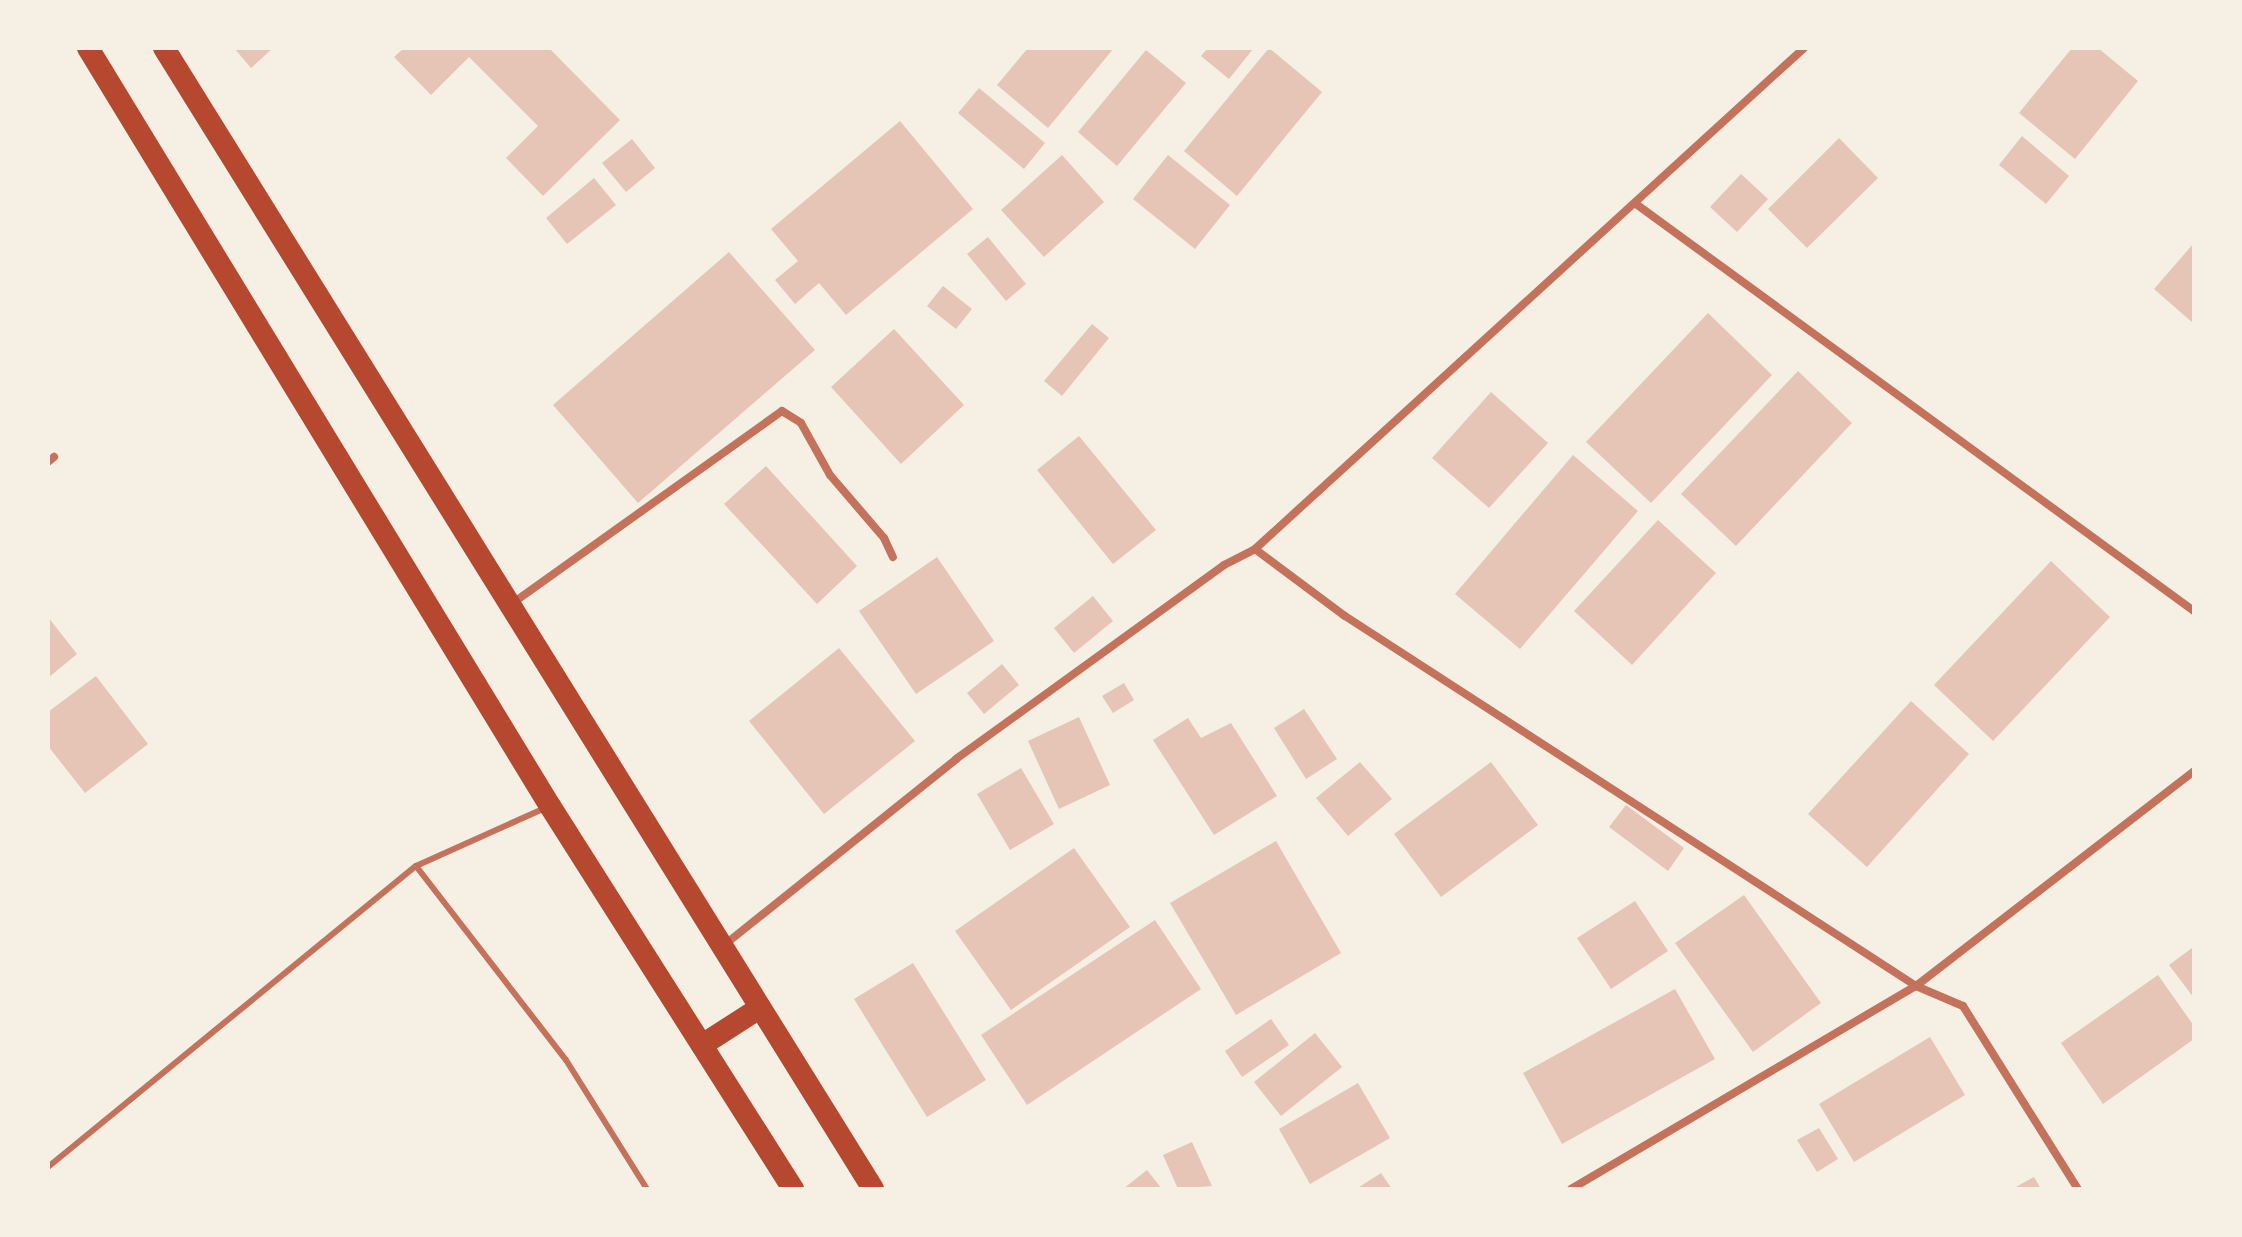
<!DOCTYPE html>
<style>
body{margin:0}
#map{position:relative;width:2242px;height:1237px;overflow:hidden;background:#f6efe4;font-family:Karla,sans-serif}
div>[style]{position:absolute}
.building>*{inset:0;background:#e6c5b7}
.service>*{height:6px;margin:-3px;padding:0 3px;transform-origin:3px;border-radius:3px;background:#c5725c}
.minor>*{height:8px;margin:-4px;padding:0 4px;transform-origin:4px;border-radius:4px;background:#c5725c}
.trunk>*{height:22px;margin:-11px;padding:0 11px;transform-origin:11px;border-radius:11px;background:#b5482f}
span{translate:-50% -50%;white-space:nowrap;text-align:center;line-height:1.15;-webkit-text-stroke:6px #f6efe4;paint-order:stroke}
.frame{position:absolute;inset:0;border:50px solid #f6efe4;pointer-events:none}
</style>
<div id="map">
<div class="building">
<div style="clip-path:polygon(234px 48px,273px 48px,251px 68px)"></div>
<div style="clip-path:polygon(404px 48px,549px 48px,620px 120px,543px 196px,506px 158px,538px 126px,469px 57px,431px 95px,394px 57px)"></div>
<div style="clip-path:polygon(1028px 48px,1114px 48px,1048px 128px,997px 85px)"></div>
<div style="clip-path:polygon(1208px 48px,1251px 48px,1253px 49px,1229px 79px,1201px 56px)"></div>
<div style="clip-path:polygon(1269px 48px,1322px 92px,1237px 196px,1184px 151px)"></div>
<div style="clip-path:polygon(2072px 48px,2098px 48px,2138px 81px,2075px 159px,2019px 113px)"></div>
<div style="clip-path:polygon(1146px 50px,1186px 83px,1117px 166px,1078px 132px)"></div>
<div style="clip-path:polygon(979px 88px,1045px 143px,1024px 169px,958px 113px)"></div>
<div style="clip-path:polygon(900px 121px,973px 209px,846px 315px,819px 283px,795px 304px,775px 280px,798px 261px,771px 229px)"></div>
<div style="clip-path:polygon(2022px 136px,2069px 176px,2046px 204px,1999px 165px)"></div>
<div style="clip-path:polygon(1839px 138px,1878px 178px,1807px 248px,1768px 209px)"></div>
<div style="clip-path:polygon(632px 139px,655px 168px,626px 192px,602px 163px)"></div>
<div style="clip-path:polygon(1062px 155px,1104px 202px,1044px 257px,1001px 210px)"></div>
<div style="clip-path:polygon(1168px 155px,1230px 205px,1195px 249px,1133px 199px)"></div>
<div style="clip-path:polygon(1741px 174px,1768px 199px,1737px 232px,1710px 207px)"></div>
<div style="clip-path:polygon(594px 178px,616px 205px,567px 244px,546px 218px)"></div>
<div style="clip-path:polygon(988px 237px,1026px 284px,1006px 301px,967px 254px)"></div>
<div style="clip-path:polygon(2194px 243px,2194px 324px,2154px 289px)"></div>
<div style="clip-path:polygon(729px 252px,815px 350px,638px 503px,553px 405px)"></div>
<div style="clip-path:polygon(943px 286px,972px 309px,956px 329px,927px 306px)"></div>
<div style="clip-path:polygon(1708px 313px,1772px 375px,1651px 503px,1586px 442px)"></div>
<div style="clip-path:polygon(1092px 324px,1109px 338px,1062px 396px,1044px 381px)"></div>
<div style="clip-path:polygon(894px 329px,964px 405px,901px 464px,831px 387px)"></div>
<div style="clip-path:polygon(1798px 371px,1852px 423px,1736px 546px,1681px 494px)"></div>
<div style="clip-path:polygon(1491px 392px,1548px 443px,1489px 508px,1432px 458px)"></div>
<div style="clip-path:polygon(1079px 436px,1156px 530px,1113px 564px,1037px 470px)"></div>
<div style="clip-path:polygon(1573px 455px,1638px 511px,1520px 649px,1455px 594px)"></div>
<div style="clip-path:polygon(766px 466px,857px 566px,817px 604px,724px 504px)"></div>
<div style="clip-path:polygon(1658px 520px,1716px 573px,1632px 665px,1574px 611px)"></div>
<div style="clip-path:polygon(937px 557px,994px 641px,916px 694px,859px 611px)"></div>
<div style="clip-path:polygon(2051px 561px,2110px 617px,1993px 741px,1934px 685px)"></div>
<div style="clip-path:polygon(1093px 596px,1113px 621px,1074px 653px,1054px 628px)"></div>
<div style="clip-path:polygon(48px 617px,77px 654px,48px 678px)"></div>
<div style="clip-path:polygon(839px 648px,915px 741px,824px 814px,749px 721px)"></div>
<div style="clip-path:polygon(1002px 664px,1019px 685px,984px 714px,967px 693px)"></div>
<div style="clip-path:polygon(96px 676px,148px 744px,85px 793px,48px 746px,48px 712px)"></div>
<div style="clip-path:polygon(1124px 683px,1134px 700px,1113px 713px,1102px 696px)"></div>
<div style="clip-path:polygon(1911px 701px,1969px 754px,1867px 867px,1808px 814px)"></div>
<div style="clip-path:polygon(1304px 709px,1337px 759px,1306px 779px,1274px 728px)"></div>
<div style="clip-path:polygon(1079px 717px,1110px 785px,1059px 809px,1028px 741px)"></div>
<div style="clip-path:polygon(1188px 718px,1201px 738px,1231px 723px,1277px 796px,1214px 835px,1153px 740px)"></div>
<div style="clip-path:polygon(1360px 762px,1392px 799px,1348px 836px,1316px 798px)"></div>
<div style="clip-path:polygon(1491px 762px,1538px 825px,1441px 897px,1394px 834px)"></div>
<div style="clip-path:polygon(1021px 768px,1054px 824px,1010px 850px,977px 794px)"></div>
<div style="clip-path:polygon(1626px 805px,1684px 848px,1668px 871px,1609px 827px)"></div>
<div style="clip-path:polygon(1276px 841px,1341px 953px,1236px 1015px,1170px 903px)"></div>
<div style="clip-path:polygon(1074px 848px,1130px 927px,1011px 1010px,955px 931px)"></div>
<div style="clip-path:polygon(1744px 895px,1821px 1003px,1753px 1052px,1675px 943px)"></div>
<div style="clip-path:polygon(1635px 901px,1668px 951px,1611px 989px,1577px 938px)"></div>
<div style="clip-path:polygon(1155px 920px,1201px 989px,1027px 1105px,981px 1035px)"></div>
<div style="clip-path:polygon(2192px 948px,2194px 951px,2194px 998px,2169px 965px)"></div>
<div style="clip-path:polygon(913px 963px,986px 1080px,927px 1117px,854px 999px)"></div>
<div style="clip-path:polygon(2158px 975px,2194px 1026px,2194px 1039px,2103px 1104px,2061px 1043px)"></div>
<div style="clip-path:polygon(1675px 989px,1715px 1059px,1562px 1144px,1523px 1073px)"></div>
<div style="clip-path:polygon(1271px 1019px,1289px 1045px,1242px 1077px,1225px 1051px)"></div>
<div style="clip-path:polygon(1315px 1033px,1342px 1067px,1281px 1116px,1254px 1082px)"></div>
<div style="clip-path:polygon(1930px 1037px,1965px 1095px,1854px 1162px,1819px 1104px)"></div>
<div style="clip-path:polygon(1358px 1083px,1390px 1138px,1310px 1184px,1279px 1129px)"></div>
<div style="clip-path:polygon(1819px 1128px,1838px 1159px,1817px 1172px,1797px 1140px)"></div>
<div style="clip-path:polygon(1192px 1142px,1212px 1186px,1178px 1189px,1163px 1155px)"></div>
<div style="clip-path:polygon(1147px 1170px,1162px 1189px,1123px 1189px)"></div>
<div style="clip-path:polygon(1381px 1173px,1392px 1189px,1356px 1189px)"></div>
<div style="clip-path:polygon(2034px 1177px,2041px 1189px,2012px 1189px)"></div>
</div>
<div class="service">
<div style="left:416px;top:866px;width:245px;rotate:52.3deg"></div>
<div style="left:566px;top:1060px;width:152px;rotate:57.9deg"></div>
<div style="left:48px;top:1167px;width:475px;rotate:-39.3deg"></div>
<div style="left:416px;top:866px;width:144px;rotate:-24.2deg"></div>
</div>
<div class="minor">
<div style="left:1636px;top:204px;width:691px;rotate:36.11deg"></div>
<div style="left:48px;top:462px;width:8px;rotate:-40deg"></div>
<div style="left:1255px;top:549px;width:743px;rotate:-42.38deg"></div>
<div style="left:510px;top:605px;width:334px;rotate:-35.5deg"></div>
<div style="left:782px;top:411px;width:22px;rotate:32deg"></div>
<div style="left:801px;top:423px;width:60px;rotate:60.9deg"></div>
<div style="left:830px;top:475px;width:83px;rotate:49.4deg"></div>
<div style="left:884px;top:538px;width:21px;rotate:65deg"></div>
<div style="left:723px;top:946px;width:299px;rotate:-38.7deg"></div>
<div style="left:956px;top:759px;width:331px;rotate:-35.9deg"></div>
<div style="left:1224px;top:565px;width:35px;rotate:-27deg"></div>
<div style="left:1255px;top:549px;width:112px;rotate:36.7deg"></div>
<div style="left:1345px;top:616px;width:680px;rotate:32.94deg"></div>
<div style="left:1916px;top:986px;width:51px;rotate:23.1deg"></div>
<div style="left:1963px;top:1006px;width:216px;rotate:57.9deg"></div>
<div style="left:1571px;top:1189px;width:400px;rotate:-30.5deg"></div>
<div style="left:1916px;top:986px;width:351px;rotate:-37.7deg"></div>
</div>
<div class="trunk">
<div style="left:88px;top:48px;width:888px;rotate:58.64deg"></div>
<div style="left:550px;top:806px;width:454px;rotate:57.6deg"></div>
<div style="left:164px;top:48px;width:1343px;rotate:58.14deg"></div>
<div style="left:702px;top:1045px;width:67px;rotate:-32.7deg"></div>
</div>
<div class="frame"></div>
</div>
